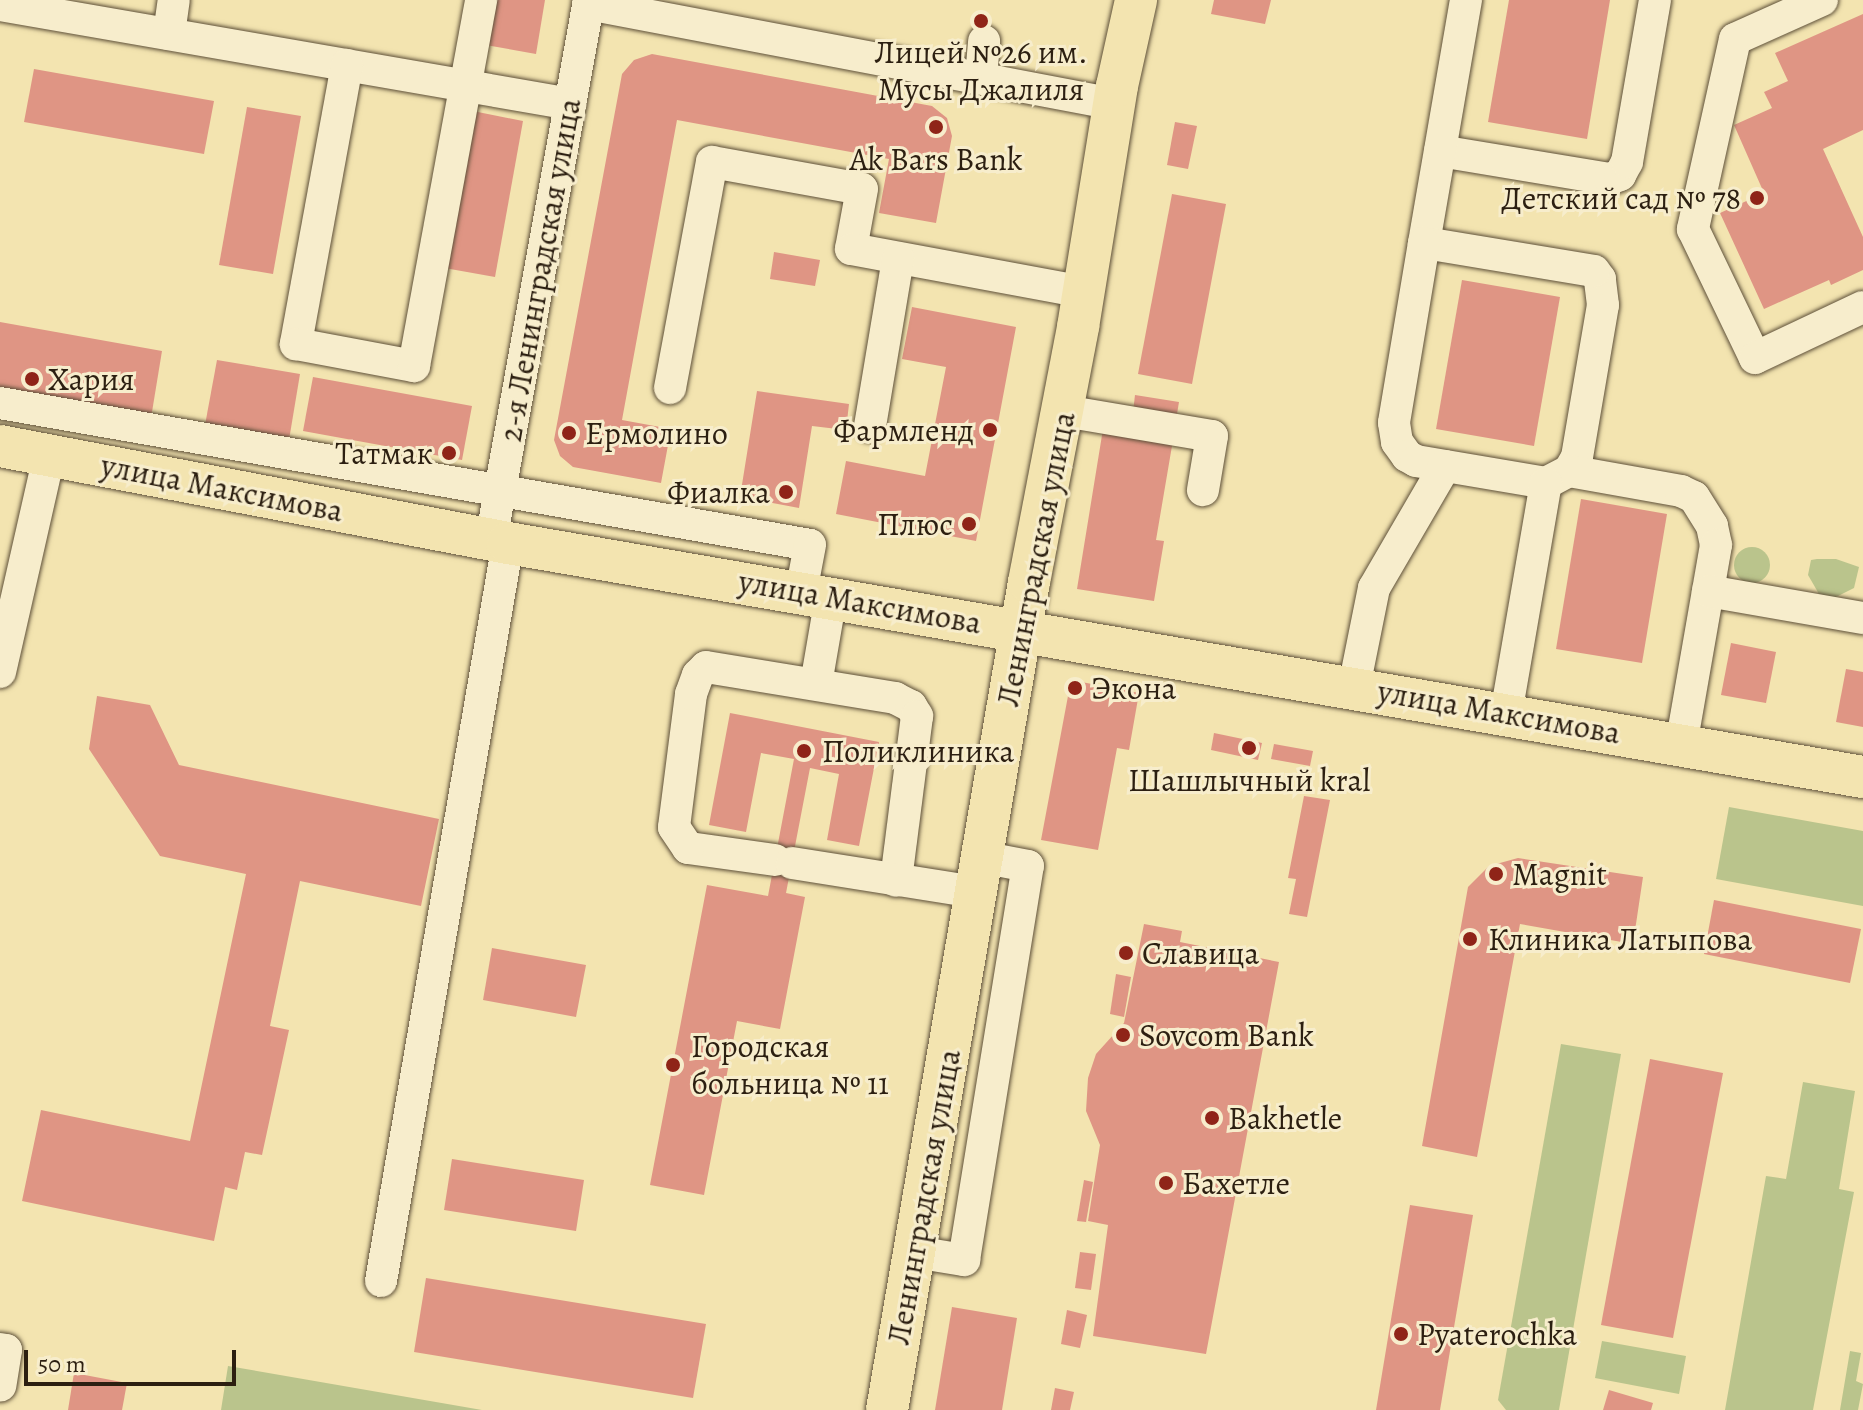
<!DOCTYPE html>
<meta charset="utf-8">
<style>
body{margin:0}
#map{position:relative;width:1863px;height:1410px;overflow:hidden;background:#f3e4b0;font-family:Alegreya,serif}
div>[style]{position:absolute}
.green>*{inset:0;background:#bac48c}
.round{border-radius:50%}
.building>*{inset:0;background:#df9584}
.roads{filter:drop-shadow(0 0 2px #5e5039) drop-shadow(0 0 2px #5e5039)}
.minor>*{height:32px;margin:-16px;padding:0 16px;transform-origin:16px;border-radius:16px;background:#f7edcc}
.major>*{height:42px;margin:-21px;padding:0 21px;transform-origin:21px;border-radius:21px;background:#f3e4b0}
.dots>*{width:22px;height:22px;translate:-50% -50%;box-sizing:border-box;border:4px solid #f7edcc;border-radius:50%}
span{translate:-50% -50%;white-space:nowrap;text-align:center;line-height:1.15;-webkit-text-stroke:6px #f7edcc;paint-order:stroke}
.poi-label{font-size:32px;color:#2c1f11}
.right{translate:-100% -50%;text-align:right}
.left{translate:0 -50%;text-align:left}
.street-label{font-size:32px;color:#2c1f11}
.scale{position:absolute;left:24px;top:1350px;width:212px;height:36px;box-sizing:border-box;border:4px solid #2c1f11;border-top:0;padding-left:10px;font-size:24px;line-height:28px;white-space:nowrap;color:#2c1f11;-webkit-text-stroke:6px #f7edcc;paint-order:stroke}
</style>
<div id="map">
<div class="green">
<div class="round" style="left:1734px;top:547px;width:36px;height:36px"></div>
<div style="clip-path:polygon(1817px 559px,1836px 559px,1859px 567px,1854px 588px,1834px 598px,1819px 594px,1808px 575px,1811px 560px)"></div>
<div style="clip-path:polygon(1729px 807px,1863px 831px,1863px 906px,1716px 879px)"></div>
<div style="clip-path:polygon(1561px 1044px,1621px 1054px,1559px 1410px,1506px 1410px,1498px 1400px)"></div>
<div style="clip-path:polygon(1803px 1082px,1855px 1091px,1839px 1189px,1854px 1192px,1813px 1410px,1725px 1410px,1766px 1176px,1786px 1179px)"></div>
<div style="clip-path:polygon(1602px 1341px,1686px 1356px,1679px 1394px,1595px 1378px)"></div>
<div style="clip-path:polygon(1850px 1351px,1861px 1353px,1856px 1381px,1863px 1384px,1858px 1410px,1840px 1410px)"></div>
<div style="clip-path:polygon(228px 1366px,482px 1410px,221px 1410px)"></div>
</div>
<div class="building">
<div style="clip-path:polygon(488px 0,545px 0,536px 54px,480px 44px)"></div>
<div style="clip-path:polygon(1214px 0,1271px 0,1265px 24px,1211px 14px)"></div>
<div style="clip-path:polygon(1509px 0,1610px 0,1587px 139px,1488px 122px)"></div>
<div style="clip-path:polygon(1863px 14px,1863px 130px,1823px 149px,1863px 237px,1863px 270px,1831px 285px,1829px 280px,1764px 309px,1720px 213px,1764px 193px,1734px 125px,1772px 108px,1764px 92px,1788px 81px,1775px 53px)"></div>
<div style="clip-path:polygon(652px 54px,932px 106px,947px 118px,952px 136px,936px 223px,879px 213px,889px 159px,677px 120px,622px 420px,671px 429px,661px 483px,573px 467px,560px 456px,554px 440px,622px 74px,634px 60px)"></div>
<div style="clip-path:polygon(34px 69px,214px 101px,204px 154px,24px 122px)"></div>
<div style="clip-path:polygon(247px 107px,301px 116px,273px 274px,219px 265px)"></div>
<div style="clip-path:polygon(468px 110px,523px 121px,495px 277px,439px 267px)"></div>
<div style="clip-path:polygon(1175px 122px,1197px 126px,1188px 169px,1167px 165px)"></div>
<div style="clip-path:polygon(1172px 194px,1226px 204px,1192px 384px,1138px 374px)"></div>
<div style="clip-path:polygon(774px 252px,820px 260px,815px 286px,770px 279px)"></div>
<div style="clip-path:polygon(1462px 280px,1560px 297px,1534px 446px,1436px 429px)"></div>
<div style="clip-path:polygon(912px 307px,1016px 327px,976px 541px,836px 514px,846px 461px,925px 476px,946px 367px,902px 359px)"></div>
<div style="clip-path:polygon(0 322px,162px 351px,151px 418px,0 391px)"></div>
<div style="clip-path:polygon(217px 360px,300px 374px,289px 440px,205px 425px)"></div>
<div style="clip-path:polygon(313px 377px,472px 406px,462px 460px,303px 431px)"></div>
<div style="clip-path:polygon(757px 391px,849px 404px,846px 430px,812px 426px,799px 508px,740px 497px)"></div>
<div style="clip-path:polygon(1135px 395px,1179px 402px,1176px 420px,1133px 412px)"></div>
<div style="clip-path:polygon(1103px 429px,1173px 440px,1156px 540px,1164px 541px,1154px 601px,1077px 589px)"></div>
<div style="clip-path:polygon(1581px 499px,1667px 514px,1642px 663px,1556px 649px)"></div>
<div style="clip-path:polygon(1731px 643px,1776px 652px,1766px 703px,1721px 695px)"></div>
<div style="clip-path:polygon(1846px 669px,1863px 672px,1863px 727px,1836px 722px)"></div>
<div style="clip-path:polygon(1071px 680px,1139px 693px,1129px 750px,1117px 748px,1098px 850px,1041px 840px)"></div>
<div style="clip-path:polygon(97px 696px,150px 705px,179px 765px,439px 819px,421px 906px,300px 881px,270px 1026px,289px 1030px,262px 1155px,245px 1152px,237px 1190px,225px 1187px,214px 1241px,22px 1201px,41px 1110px,190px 1141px,246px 874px,160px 856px,89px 749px)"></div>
<div style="clip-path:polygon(730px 713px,879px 742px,859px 846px,827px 840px,839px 774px,810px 768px,786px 893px,805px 897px,780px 1029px,737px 1021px,704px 1195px,650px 1185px,707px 885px,768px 896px,794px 759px,761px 753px,746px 832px,709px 825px)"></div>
<div style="clip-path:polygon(1214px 733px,1262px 743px,1258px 760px,1211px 750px)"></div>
<div style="clip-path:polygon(1274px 744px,1313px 751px,1310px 766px,1271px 759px)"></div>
<div style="clip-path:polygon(1304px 796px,1330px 800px,1307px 917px,1289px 914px,1296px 879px,1288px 878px)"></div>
<div style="clip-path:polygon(1518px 858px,1643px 877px,1633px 944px,1520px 924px,1477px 1157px,1422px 1146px,1468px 887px,1489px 866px)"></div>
<div style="clip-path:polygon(1714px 900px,1861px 929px,1850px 983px,1704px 954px)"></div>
<div style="clip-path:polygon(1144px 924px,1182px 931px,1180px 942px,1279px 962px,1206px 1354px,1093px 1336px,1108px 1225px,1088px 1221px,1100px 1145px,1086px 1111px,1088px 1078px,1096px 1054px,1124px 1023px)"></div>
<div style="clip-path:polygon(1123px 946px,1132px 948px,1130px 959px,1121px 957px)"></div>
<div style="clip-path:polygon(492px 948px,586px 965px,576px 1017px,483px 1000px)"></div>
<div style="clip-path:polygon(1116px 974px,1131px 977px,1124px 1017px,1110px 1014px)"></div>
<div style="clip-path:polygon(1650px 1059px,1723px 1073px,1673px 1338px,1601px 1325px)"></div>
<div style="clip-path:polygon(452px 1159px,584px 1180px,576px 1231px,444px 1210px)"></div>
<div style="clip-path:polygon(1084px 1180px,1093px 1182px,1086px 1222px,1077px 1221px)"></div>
<div style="clip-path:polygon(1410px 1205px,1473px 1215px,1440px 1410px,1376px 1410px)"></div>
<div style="clip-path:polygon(1080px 1252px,1096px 1254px,1091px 1290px,1075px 1288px)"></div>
<div style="clip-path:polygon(426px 1278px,706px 1324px,693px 1398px,414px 1352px)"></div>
<div style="clip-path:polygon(952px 1307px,1017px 1318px,1002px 1410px,935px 1410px)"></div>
<div style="clip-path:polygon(1067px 1310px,1087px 1315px,1080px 1348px,1061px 1344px)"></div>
<div style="clip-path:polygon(74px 1373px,127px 1383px,122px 1410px,68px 1410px)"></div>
<div style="clip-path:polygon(1055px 1388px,1074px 1392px,1070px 1410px,1051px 1410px)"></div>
<div style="clip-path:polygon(1609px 1390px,1653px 1403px,1651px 1410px,1603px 1410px)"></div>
</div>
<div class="roads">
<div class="minor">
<div style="left:1822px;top:0;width:95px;rotate:155.9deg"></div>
<div style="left:1735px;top:39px;width:195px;rotate:102.5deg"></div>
<div style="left:1693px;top:229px;width:143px;rotate:64.3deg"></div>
<div style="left:1755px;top:358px;width:119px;rotate:-25.3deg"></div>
<div style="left:588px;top:4px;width:535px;rotate:10.76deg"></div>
<div style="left:0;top:5px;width:579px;rotate:9.85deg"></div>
<div style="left:169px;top:34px;width:34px;rotate:-82deg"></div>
<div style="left:347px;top:65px;width:284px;rotate:100.4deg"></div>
<div style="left:296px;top:344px;width:120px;rotate:10.6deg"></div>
<div style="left:414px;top:366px;width:372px;rotate:-79.6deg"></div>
<div style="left:981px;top:77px;width:36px;rotate:-85deg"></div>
<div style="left:1440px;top:151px;width:172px;rotate:9.4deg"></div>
<div style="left:1610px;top:179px;width:11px;rotate:-22deg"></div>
<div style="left:1620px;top:175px;width:15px;rotate:-62deg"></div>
<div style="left:1627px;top:162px;width:164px;rotate:-80.2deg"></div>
<div style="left:1424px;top:243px;width:247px;rotate:-80.2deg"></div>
<div style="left:670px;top:388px;width:230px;rotate:-79.5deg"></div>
<div style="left:712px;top:162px;width:152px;rotate:10.2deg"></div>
<div style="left:862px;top:189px;width:61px;rotate:100.4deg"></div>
<div style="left:851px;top:249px;width:237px;rotate:10.5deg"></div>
<div style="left:0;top:403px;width:822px;rotate:9.94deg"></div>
<div style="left:810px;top:545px;width:48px;rotate:100.8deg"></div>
<div style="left:1064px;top:411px;width:150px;rotate:9.6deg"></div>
<div style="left:1212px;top:436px;width:55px;rotate:99.5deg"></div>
<div style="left:870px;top:426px;width:170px;rotate:-80.5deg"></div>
<div style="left:1569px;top:471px;width:16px;rotate:-60deg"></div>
<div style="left:1577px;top:457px;width:154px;rotate:-80.3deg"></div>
<div style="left:1603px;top:305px;width:26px;rotate:-97deg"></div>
<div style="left:1600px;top:279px;width:10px;rotate:-127deg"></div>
<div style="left:1594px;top:271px;width:172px;rotate:-170.6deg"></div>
<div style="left:1424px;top:243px;width:182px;rotate:99.5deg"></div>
<div style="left:1394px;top:423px;width:19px;rotate:81deg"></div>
<div style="left:1397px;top:442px;width:17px;rotate:54deg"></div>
<div style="left:1407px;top:456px;width:10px;rotate:29deg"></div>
<div style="left:1416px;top:461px;width:132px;rotate:9.6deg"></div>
<div style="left:1546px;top:483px;width:26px;rotate:-28deg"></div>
<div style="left:1569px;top:471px;width:114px;rotate:10.1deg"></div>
<div style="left:1681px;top:491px;width:14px;rotate:25deg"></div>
<div style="left:1694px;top:497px;width:34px;rotate:58deg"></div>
<div style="left:1712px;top:526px;width:19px;rotate:78deg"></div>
<div style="left:1716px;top:545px;width:203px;rotate:99.9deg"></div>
<div style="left:491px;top:540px;width:549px;rotate:-79.71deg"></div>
<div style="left:1708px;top:591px;width:157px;rotate:9.9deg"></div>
<div style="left:0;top:672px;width:221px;rotate:-77.2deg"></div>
<div style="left:816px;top:684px;width:88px;rotate:-80.2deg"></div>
<div style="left:1354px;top:687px;width:101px;rotate:-78.6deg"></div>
<div style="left:1374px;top:588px;width:141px;rotate:-59.8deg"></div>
<div style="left:1506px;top:714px;width:234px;rotate:-80.2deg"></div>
<div style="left:775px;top:860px;width:88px;rotate:-172.1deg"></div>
<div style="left:688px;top:848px;width:25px;rotate:-124deg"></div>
<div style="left:674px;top:827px;width:134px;rotate:-82.7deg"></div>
<div style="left:691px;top:694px;width:20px;rotate:-70deg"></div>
<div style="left:698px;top:675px;width:11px;rotate:-45deg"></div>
<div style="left:706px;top:667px;width:192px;rotate:9.3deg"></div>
<div style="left:895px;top:698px;width:18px;rotate:27deg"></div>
<div style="left:911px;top:706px;width:12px;rotate:59deg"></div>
<div style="left:917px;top:716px;width:166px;rotate:97.3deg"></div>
<div style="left:792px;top:863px;width:186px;rotate:9deg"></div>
<div style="left:915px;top:1252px;width:50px;rotate:9.3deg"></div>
<div style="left:964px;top:1260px;width:399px;rotate:-80.8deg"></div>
<div style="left:1028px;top:866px;width:48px;rotate:-169.2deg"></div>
<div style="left:381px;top:1281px;width:749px;rotate:-80.24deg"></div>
<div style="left:0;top:1349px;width:6px;rotate:9deg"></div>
<div style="left:6px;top:1350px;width:36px;rotate:99deg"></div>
</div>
<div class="major">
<div style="left:0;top:446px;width:517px;rotate:10.81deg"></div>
<div style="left:508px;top:543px;width:1375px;rotate:9.8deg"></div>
<div style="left:887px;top:1410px;width:840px;rotate:-80.27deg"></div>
<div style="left:1029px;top:582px;width:260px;rotate:-79.1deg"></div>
<div style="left:1078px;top:327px;width:244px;rotate:-80.8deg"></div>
<div style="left:1117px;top:86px;width:88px;rotate:-77.5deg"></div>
</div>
</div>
<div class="dots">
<div style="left:981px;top:21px;background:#8f2418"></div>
<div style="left:936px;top:127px;background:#8f2418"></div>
<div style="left:1757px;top:198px;background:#8f2418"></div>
<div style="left:32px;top:379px;background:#8f2418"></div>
<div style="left:990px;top:430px;background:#8f2418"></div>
<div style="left:569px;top:433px;background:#8f2418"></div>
<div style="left:449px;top:453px;background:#8f2418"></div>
<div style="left:786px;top:492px;background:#8f2418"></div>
<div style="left:969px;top:524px;background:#8f2418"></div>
<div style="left:1075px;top:688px;background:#8f2418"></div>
<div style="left:1249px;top:748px;background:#8f2418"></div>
<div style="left:804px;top:751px;background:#8f2418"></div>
<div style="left:1496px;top:874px;background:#8f2418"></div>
<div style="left:1470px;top:939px;background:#8f2418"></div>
<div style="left:1126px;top:953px;background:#8f2418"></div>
<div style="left:1123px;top:1035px;background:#8f2418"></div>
<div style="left:673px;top:1065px;background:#8f2418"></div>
<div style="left:1212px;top:1118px;background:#8f2418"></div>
<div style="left:1166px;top:1183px;background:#8f2418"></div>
<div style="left:1401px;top:1334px;background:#8f2418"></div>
</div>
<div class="poi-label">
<span style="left:981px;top:71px">Лицей №26 им.<br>Мусы Джалиля</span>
<span style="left:936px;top:159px">Ak Bars Bank</span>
<span class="right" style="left:1741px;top:198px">Детский сад № 78</span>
<span class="left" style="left:48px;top:379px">Хария</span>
<span class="right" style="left:974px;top:430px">Фармленд</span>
<span class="left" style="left:585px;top:433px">Ермолино</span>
<span class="right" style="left:433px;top:453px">Татмак</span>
<span class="right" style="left:770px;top:492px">Фиалка</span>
<span class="right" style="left:953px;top:524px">Плюс</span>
<span class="left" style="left:1091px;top:688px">Экона</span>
<span class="left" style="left:822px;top:751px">Поликлиника</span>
<span style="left:1249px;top:780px">Шашлычный kral</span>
<span class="left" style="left:1512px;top:874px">Magnit</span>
<span class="left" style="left:1488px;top:939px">Клиника Латыпова</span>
<span class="left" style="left:1142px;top:953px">Славица</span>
<span class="left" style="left:1139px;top:1035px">Sovcom Bank</span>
<span class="left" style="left:691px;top:1065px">Городская<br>больница № 11</span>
<span class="left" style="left:1228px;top:1118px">Bakhetle</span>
<span class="left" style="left:1182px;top:1183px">Бахетле</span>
<span class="left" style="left:1417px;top:1334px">Pyaterochka</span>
</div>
<div class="street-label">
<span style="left:540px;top:270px;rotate:-80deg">2-я Ленинградская улица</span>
<span style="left:222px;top:488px;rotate:11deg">улица Максимова</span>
<span style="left:1036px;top:559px;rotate:-79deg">Ленинградская улица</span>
<span style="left:860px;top:602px;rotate:10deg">улица Максимова</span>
<span style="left:1499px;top:712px;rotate:10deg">улица Максимова</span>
<span style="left:924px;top:1197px;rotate:-80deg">Ленинградская улица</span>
</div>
<div class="scale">50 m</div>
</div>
